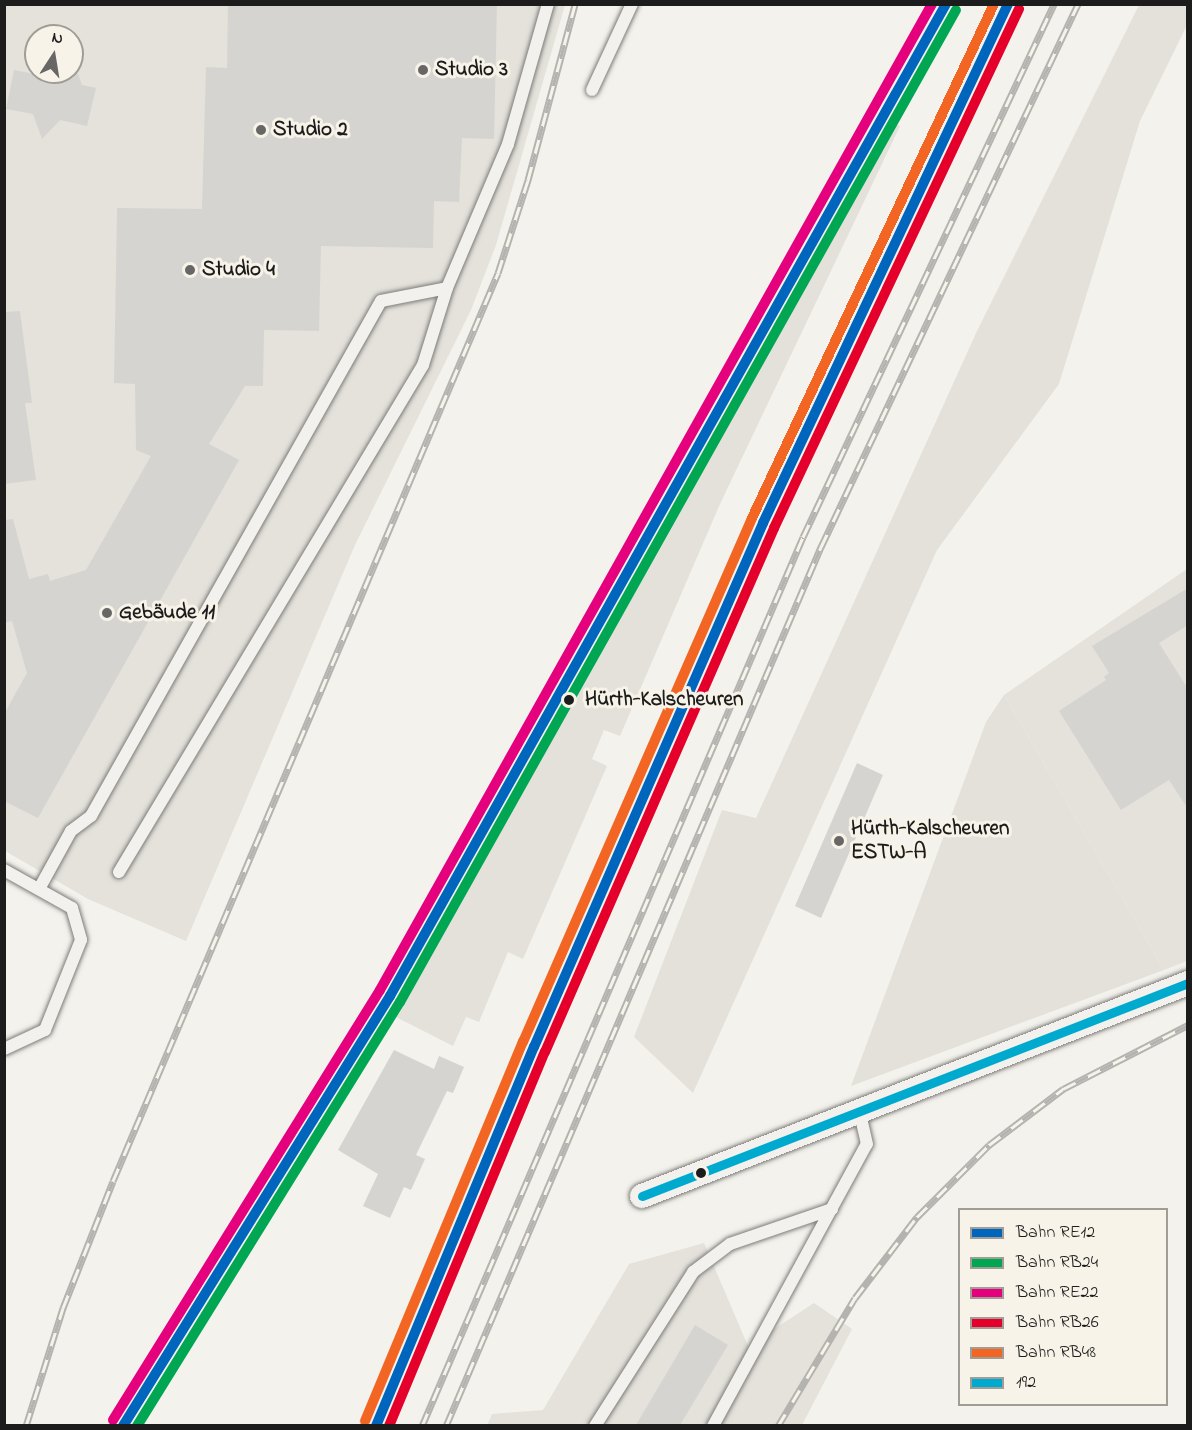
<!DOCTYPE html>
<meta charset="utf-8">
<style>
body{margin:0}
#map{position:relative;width:1192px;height:1430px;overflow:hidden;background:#f4f2ec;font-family:"Indie Flower",sans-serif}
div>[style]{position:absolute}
.built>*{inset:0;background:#e4e2da}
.green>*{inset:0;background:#e4e1da}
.building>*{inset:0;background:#d5d4d0}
.roads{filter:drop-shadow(0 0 2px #7d7c7a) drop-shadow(0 0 2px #7d7c7a)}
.lane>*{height:12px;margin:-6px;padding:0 6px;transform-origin:6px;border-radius:6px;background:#f2f1ed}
.street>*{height:24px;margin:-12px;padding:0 12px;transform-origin:12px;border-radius:12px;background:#f2f1ed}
.rail>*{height:7px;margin-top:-3.5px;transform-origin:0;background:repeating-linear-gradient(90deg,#f7f3e8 0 14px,#b4b3b0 0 28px);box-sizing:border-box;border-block:2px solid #b4b3b0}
.bus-1>*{height:9px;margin:-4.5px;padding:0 4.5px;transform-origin:4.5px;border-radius:4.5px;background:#00a9ce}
.rail-1>*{height:10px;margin:-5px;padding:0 5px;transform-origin:5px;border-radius:5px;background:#0065bd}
.rail-2>*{height:10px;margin:-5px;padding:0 5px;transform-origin:5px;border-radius:5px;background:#00a651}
.rail-3>*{height:10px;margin:-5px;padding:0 5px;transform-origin:5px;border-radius:5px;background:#e5007d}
.rail-4>*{height:10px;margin:-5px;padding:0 5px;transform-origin:5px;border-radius:5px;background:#e4002b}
.rail-5>*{height:10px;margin:-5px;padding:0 5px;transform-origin:5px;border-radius:5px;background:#f26522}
.dots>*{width:16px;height:16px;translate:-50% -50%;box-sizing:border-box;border:3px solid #f7f3e8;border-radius:50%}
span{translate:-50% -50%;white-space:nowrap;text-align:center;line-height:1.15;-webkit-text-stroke:6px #f7f3e8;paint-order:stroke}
.poi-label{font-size:21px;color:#1c1c1c;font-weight:700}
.left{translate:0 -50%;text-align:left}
.stop-label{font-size:21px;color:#1c1c1c;font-weight:700}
.frame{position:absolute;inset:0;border:6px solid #1c1c1c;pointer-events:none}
.legend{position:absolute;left:958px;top:1208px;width:210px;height:198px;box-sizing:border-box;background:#f7f3e8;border:2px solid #9f9d96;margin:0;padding:8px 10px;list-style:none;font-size:18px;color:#1c1c1c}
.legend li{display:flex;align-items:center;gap:12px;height:30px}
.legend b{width:30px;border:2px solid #9f9d96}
.north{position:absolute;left:24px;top:24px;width:60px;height:60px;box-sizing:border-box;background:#f7f3e8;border:2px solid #9f9d96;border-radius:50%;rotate:12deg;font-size:16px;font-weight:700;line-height:24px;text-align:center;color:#1c1c1c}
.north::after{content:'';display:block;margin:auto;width:21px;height:27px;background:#686765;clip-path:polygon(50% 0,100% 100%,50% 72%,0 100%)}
</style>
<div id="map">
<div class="built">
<div style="clip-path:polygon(evenodd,5px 5px,565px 5px,496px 245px,471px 310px,355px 545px,186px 941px,88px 899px,5px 851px,5px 5px,36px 36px,72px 36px,72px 72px,36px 72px,36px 36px)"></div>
<div style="clip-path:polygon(1187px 569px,1187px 961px,1164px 970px,1004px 695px)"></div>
<div style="clip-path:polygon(704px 1243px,748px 1346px,814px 1303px,852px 1329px,802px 1425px,487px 1426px,492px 1414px,543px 1410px,629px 1264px)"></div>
</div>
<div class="green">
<div style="clip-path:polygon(1139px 5px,1187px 5px,1187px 25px,1140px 121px,1059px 384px,937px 550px,693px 1093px,634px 1037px,722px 810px,756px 818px,977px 331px)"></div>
<div style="clip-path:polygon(891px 121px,900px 126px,720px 504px,620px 736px,604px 730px,592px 759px,607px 766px,523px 959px,508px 952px,479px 1022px,466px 1017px,453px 1046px,392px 1015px)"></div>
<div style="clip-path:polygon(1004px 695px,1164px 970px,851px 1086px,986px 722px)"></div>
</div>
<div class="building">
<div style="clip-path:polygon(228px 4px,497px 4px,494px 139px,462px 138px,459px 202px,434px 201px,433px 248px,321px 246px,319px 331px,264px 330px,263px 386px,245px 386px,209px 444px,239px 460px,38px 818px,4px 801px,4px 714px,27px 673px,12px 621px,4px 623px,4px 520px,13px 519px,29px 579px,48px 574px,50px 581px,86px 570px,151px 456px,136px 450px,135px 384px,114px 383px,117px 208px,202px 209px,206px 67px,227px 68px)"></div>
<div style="clip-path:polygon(72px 57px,82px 85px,96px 88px,87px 126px,60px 120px,42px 139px,33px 114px,6px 109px,14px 70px,62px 80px,65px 72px,72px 72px)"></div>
<div style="clip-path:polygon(20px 311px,32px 403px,25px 403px,36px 480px,4px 484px,4px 312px)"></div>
<div style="clip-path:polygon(1188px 588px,1188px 625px,1159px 643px,1188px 689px,1188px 809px,1169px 780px,1121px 810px,1059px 711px,1106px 680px,1104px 677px,1109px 673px,1092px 646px)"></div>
<div style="clip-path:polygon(857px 763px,883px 775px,821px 918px,795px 906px)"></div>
<div style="clip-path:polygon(394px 1050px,434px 1069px,439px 1056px,464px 1067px,453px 1093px,447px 1091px,416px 1155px,425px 1159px,411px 1190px,404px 1187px,390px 1218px,363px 1206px,378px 1174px,338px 1150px)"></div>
<div style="clip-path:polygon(695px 1325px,728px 1345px,680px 1425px,636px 1425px)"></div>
</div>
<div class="roads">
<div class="lane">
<div style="left:592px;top:90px;width:95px;rotate:-65.1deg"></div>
<div style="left:4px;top:870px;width:78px;rotate:29.2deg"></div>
<div style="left:72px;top:908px;width:33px;rotate:74deg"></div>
<div style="left:81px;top:940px;width:97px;rotate:111.8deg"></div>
<div style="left:45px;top:1030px;width:45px;rotate:155.1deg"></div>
<div style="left:119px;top:872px;width:591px;rotate:-59.05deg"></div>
<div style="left:423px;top:365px;width:81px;rotate:-72.7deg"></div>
<div style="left:447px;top:288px;width:156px;rotate:-67deg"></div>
<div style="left:508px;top:144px;width:146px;rotate:-74.1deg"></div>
<div style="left:39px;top:889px;width:66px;rotate:-61.1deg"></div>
<div style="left:71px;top:831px;width:25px;rotate:-37deg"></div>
<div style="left:91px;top:816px;width:591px;rotate:-60.62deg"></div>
<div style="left:381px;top:301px;width:67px;rotate:-11.1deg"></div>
<div style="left:595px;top:1426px;width:183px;rotate:-57.5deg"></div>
<div style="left:693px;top:1272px;width:46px;rotate:-37.1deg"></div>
<div style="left:730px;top:1244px;width:108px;rotate:-18.9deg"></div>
<div style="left:713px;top:1426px;width:321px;rotate:-61.4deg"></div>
<div style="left:867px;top:1144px;width:32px;rotate:-103deg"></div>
</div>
<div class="street">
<div style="left:642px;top:1196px;width:586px;rotate:-21.31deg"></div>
</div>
</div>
<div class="rail">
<div style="left:26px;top:1426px;width:124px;rotate:-72.6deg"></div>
<div style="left:63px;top:1308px;width:136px;rotate:-68.5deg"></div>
<div style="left:113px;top:1181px;width:986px;rotate:-67.02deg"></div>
<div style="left:498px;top:273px;width:98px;rotate:-72.1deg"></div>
<div style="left:528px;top:180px;width:182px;rotate:-75deg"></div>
<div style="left:422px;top:1426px;width:967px;rotate:-66.8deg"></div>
<div style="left:803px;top:537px;width:589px;rotate:-64.78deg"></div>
<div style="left:446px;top:1426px;width:956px;rotate:-66.9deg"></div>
<div style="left:821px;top:547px;width:601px;rotate:-64.67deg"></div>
<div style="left:778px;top:1426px;width:149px;rotate:-59deg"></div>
<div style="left:855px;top:1298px;width:102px;rotate:-52.6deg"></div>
<div style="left:917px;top:1217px;width:102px;rotate:-45deg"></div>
<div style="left:989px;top:1145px;width:93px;rotate:-37.1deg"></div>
<div style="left:1063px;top:1089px;width:140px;rotate:-27.1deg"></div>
</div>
<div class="bus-1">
<div style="left:642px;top:1196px;width:586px;rotate:-21.31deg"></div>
</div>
<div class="rail-1">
<div style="left:123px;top:1426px;width:506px;rotate:-58.16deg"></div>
<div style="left:390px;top:996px;width:1137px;rotate:-60.73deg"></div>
<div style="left:376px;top:1426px;width:411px;rotate:-67.4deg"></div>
<div style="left:534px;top:1047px;width:572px;rotate:-66.39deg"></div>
<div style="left:763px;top:523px;width:574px;rotate:-64.73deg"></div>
</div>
<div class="rail-2">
<div style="left:137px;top:1426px;width:499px;rotate:-58.2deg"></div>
<div style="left:400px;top:1002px;width:1137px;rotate:-60.73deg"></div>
</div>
<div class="rail-3">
<div style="left:113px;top:1420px;width:506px;rotate:-58.16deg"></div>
<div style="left:380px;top:990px;width:1130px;rotate:-60.76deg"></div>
</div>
<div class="rail-4">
<div style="left:389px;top:1426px;width:405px;rotate:-67.4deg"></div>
<div style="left:545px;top:1052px;width:572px;rotate:-66.39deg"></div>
<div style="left:774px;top:528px;width:574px;rotate:-64.73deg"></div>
</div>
<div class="rail-5">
<div style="left:365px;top:1421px;width:411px;rotate:-67.4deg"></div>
<div style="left:523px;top:1042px;width:572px;rotate:-66.39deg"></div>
<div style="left:752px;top:518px;width:568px;rotate:-64.79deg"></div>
</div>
<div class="dots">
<div style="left:423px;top:70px;background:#686765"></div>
<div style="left:261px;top:130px;background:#686765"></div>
<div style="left:190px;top:270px;background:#686765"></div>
<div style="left:107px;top:613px;background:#686765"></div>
<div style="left:569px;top:700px;background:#1c1c1c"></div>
<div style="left:839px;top:841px;background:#686765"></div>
<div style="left:701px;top:1173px;background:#1c1c1c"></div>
</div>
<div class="poi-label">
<span class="left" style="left:435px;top:70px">Studio 3</span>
<span class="left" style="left:273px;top:130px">Studio 2</span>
<span class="left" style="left:202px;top:270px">Studio 4</span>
<span class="left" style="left:119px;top:613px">Gebäude 11</span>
<span class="left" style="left:851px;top:841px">Hürth-Kalscheuren<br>ESTW-A</span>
</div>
<div class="stop-label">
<span class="left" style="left:585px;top:700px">Hürth-Kalscheuren</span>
</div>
<div class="frame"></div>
<ul class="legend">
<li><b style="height:8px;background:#0065bd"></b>Bahn RE12</li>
<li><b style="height:8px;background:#00a651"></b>Bahn RB24</li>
<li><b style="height:8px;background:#e5007d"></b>Bahn RE22</li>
<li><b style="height:8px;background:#e4002b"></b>Bahn RB26</li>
<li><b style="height:8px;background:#f26522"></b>Bahn RB48</li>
<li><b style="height:8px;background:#00a9ce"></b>192</li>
</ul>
<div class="north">N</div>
</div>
